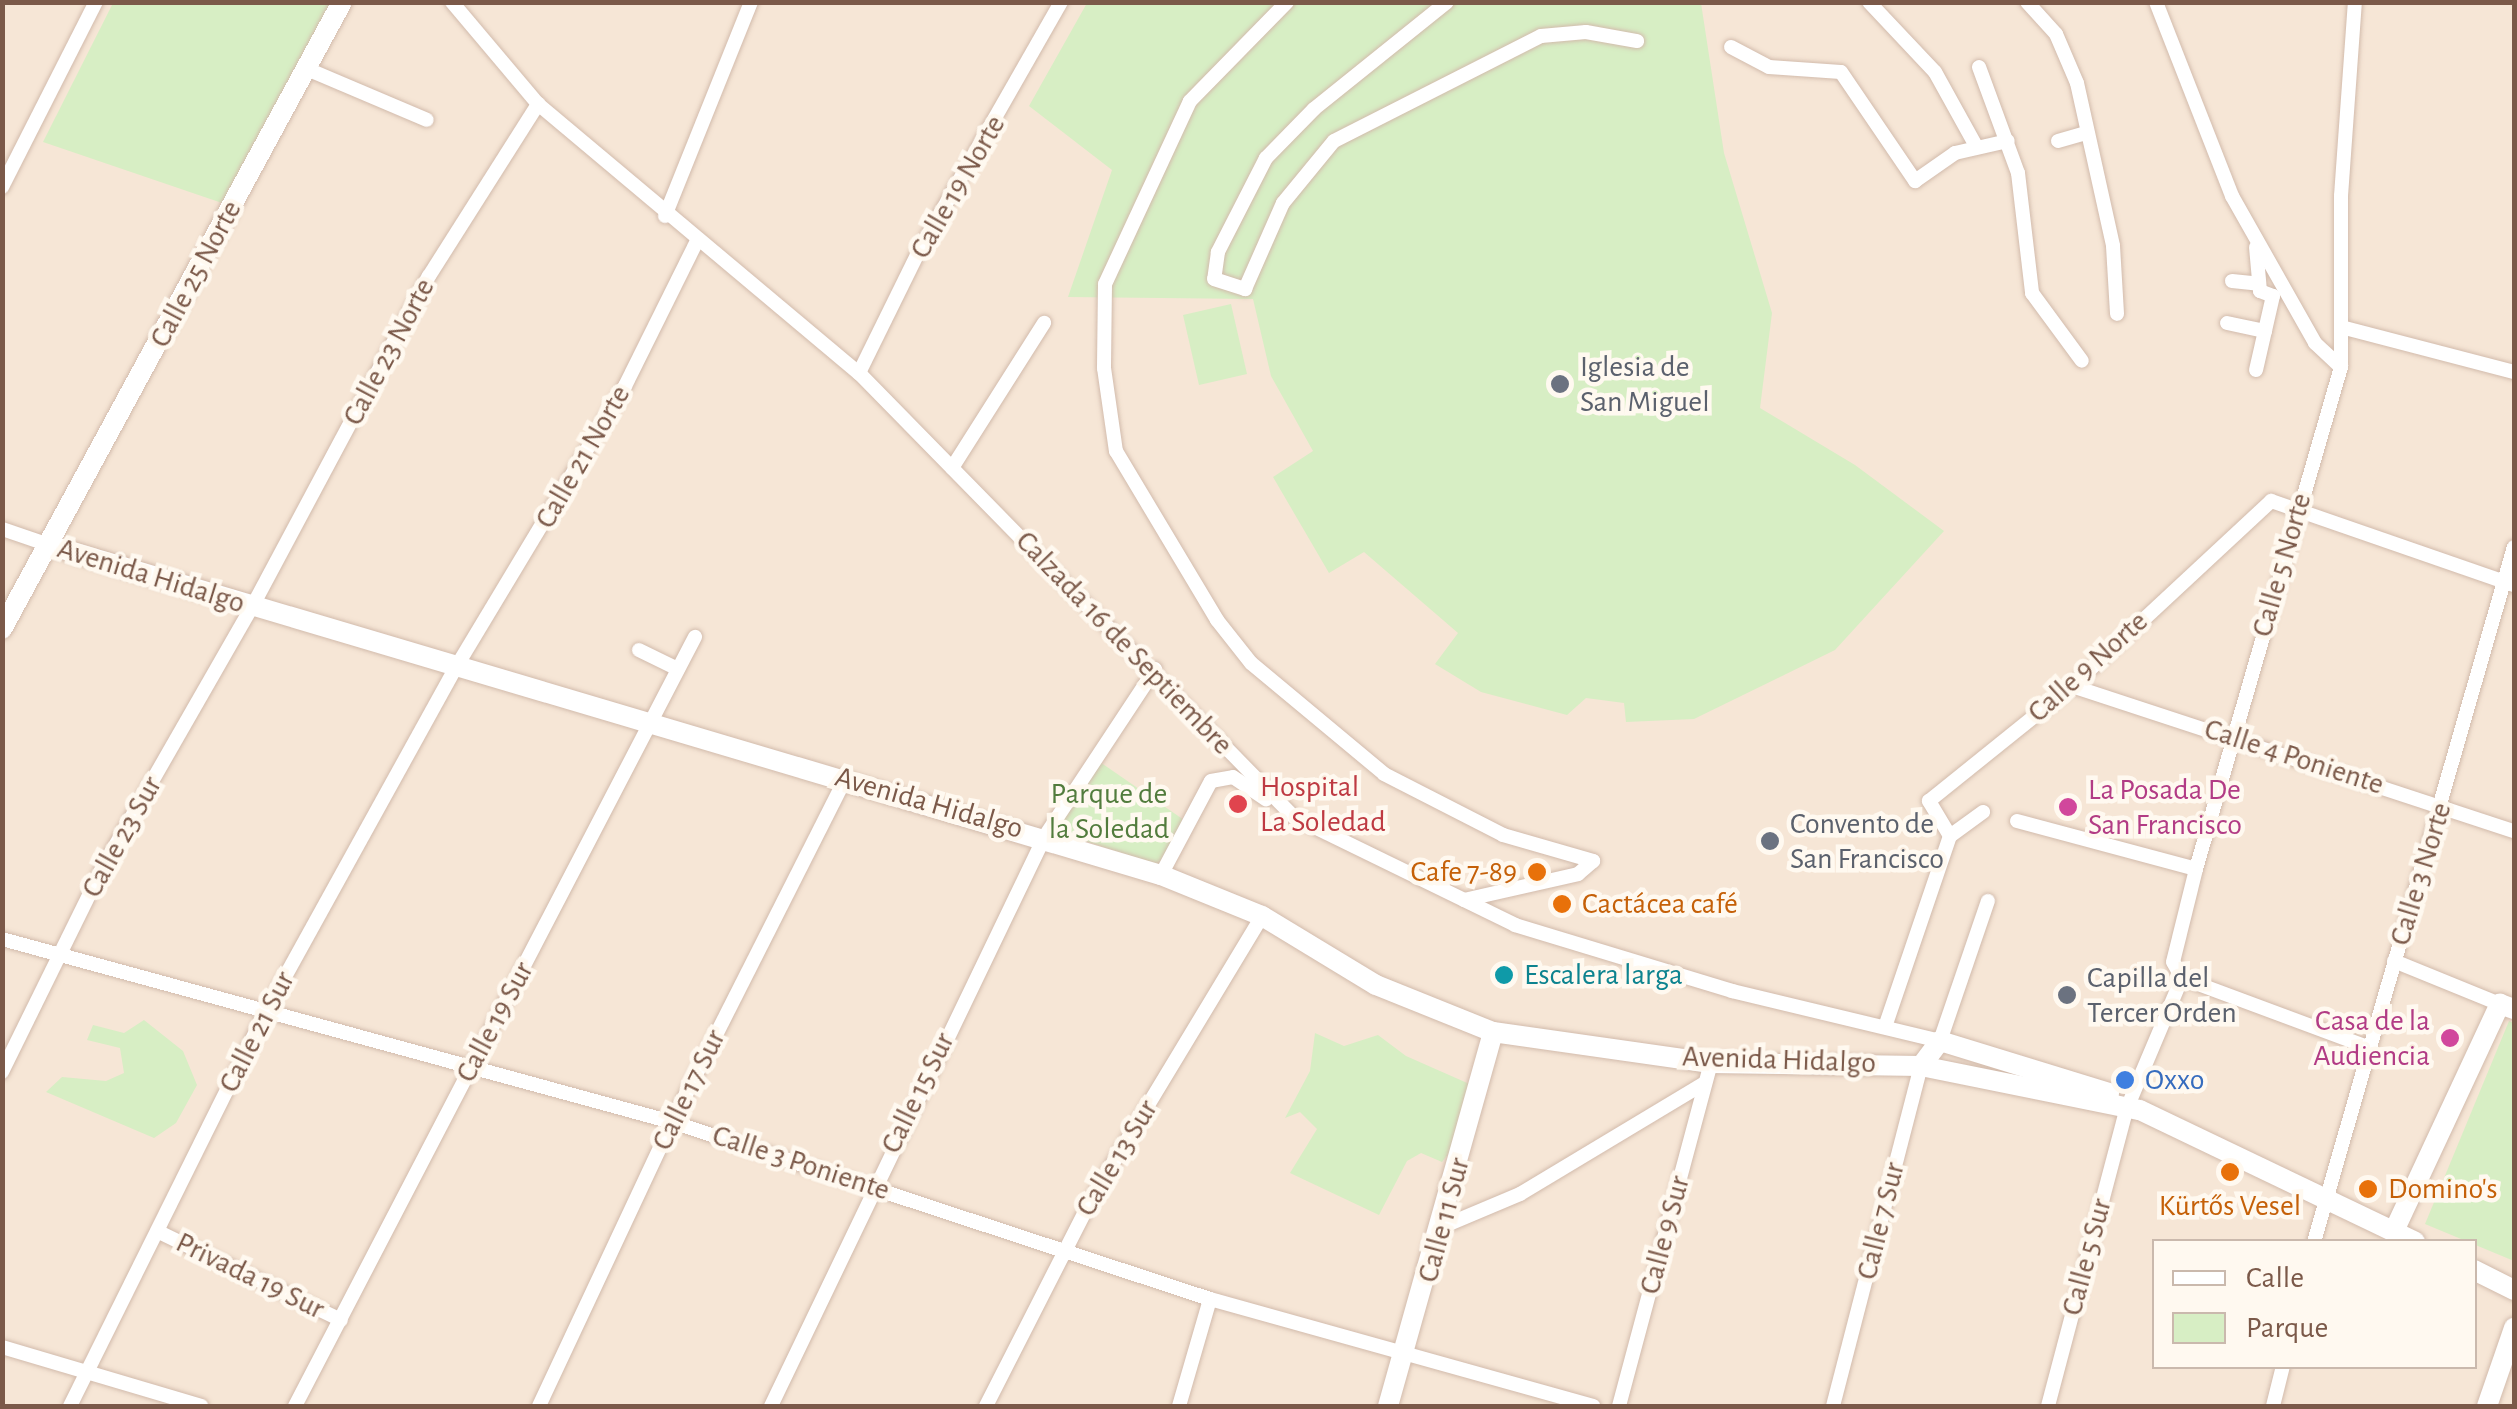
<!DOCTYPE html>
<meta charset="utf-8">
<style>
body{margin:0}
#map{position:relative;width:2517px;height:1409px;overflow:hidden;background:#fef5e8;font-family:"Alegreya Sans",sans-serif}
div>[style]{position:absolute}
.residential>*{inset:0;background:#f6e6d6}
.green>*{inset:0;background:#d7eec4}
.roads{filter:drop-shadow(0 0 2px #d2bbac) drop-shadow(0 0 2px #d2bbac)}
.street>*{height:14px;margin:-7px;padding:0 7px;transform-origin:7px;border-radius:7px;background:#fff}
.secondary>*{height:20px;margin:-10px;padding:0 10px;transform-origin:10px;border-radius:10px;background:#fff}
.dots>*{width:28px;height:28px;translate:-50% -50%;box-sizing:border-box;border:5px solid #fff9f0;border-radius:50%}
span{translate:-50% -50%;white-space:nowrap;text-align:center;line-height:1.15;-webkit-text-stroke:9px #fff9f0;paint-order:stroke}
.street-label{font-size:30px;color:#7b5949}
.worship-label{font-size:30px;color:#5b616d}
.left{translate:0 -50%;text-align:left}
.health-label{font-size:30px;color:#be3a42}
.hotel-label{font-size:30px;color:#b23c85}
.right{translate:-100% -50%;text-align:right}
.park-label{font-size:30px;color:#527c3d}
.food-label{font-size:30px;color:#c56008}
.culture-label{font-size:30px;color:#0d838f}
.shop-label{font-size:30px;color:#366cbe}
.frame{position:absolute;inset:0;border:5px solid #7b5949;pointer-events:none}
.legend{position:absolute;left:2152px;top:1239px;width:325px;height:130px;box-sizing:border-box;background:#fff9f0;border:2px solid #cab9ad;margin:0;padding:12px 18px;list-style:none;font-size:30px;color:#7b5949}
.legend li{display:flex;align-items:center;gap:20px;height:50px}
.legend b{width:50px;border:2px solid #cab9ad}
</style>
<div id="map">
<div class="residential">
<div style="clip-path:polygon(evenodd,3px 3px,2514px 3px,2514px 1406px,3px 1406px,3px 3px,2154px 1242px,2474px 1242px,2474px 1366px,2154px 1366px,2154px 1242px)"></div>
</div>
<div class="green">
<div style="clip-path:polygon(113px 3px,331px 3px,225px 204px,43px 142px)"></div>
<div style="clip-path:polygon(1087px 3px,1701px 3px,1724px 153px,1772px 313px,1760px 408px,1855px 465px,1944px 531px,1835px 650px,1694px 719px,1626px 722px,1624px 703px,1586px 698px,1567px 715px,1481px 692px,1435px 664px,1458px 633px,1364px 552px,1329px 573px,1273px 477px,1313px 451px,1271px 376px,1253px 299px,1068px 297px,1112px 170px,1029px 106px)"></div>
<div style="clip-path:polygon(1231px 304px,1247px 374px,1199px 385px,1183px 315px)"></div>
<div style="clip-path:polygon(1097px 760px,1184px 820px,1158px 865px,1052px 830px)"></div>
<div style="clip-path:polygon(144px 1020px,183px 1051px,197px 1085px,176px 1123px,154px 1138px,46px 1092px,62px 1077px,106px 1081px,124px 1073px,120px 1048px,87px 1040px,93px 1025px,124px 1033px)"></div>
<div style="clip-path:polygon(2509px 1021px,2514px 1023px,2514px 1261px,2425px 1224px)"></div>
<div style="clip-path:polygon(1315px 1033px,1344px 1046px,1378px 1035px,1406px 1056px,1474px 1086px,1453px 1148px,1442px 1162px,1421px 1153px,1407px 1161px,1379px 1215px,1290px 1173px,1317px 1129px,1300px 1112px,1285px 1118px,1310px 1071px)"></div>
</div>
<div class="roads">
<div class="street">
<div style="left:452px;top:2px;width:133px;rotate:49.9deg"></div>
<div style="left:538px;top:104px;width:419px;rotate:40deg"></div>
<div style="left:859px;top:373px;width:622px;rotate:45.59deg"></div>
<div style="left:1294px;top:817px;width:246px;rotate:26deg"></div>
<div style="left:1515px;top:925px;width:227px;rotate:16.9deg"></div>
<div style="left:1732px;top:991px;width:214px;rotate:13.5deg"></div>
<div style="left:1940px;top:1041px;width:148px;rotate:-71.1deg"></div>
<div style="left:1287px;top:2px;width:139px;rotate:134.4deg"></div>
<div style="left:1190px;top:101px;width:202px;rotate:114.9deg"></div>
<div style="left:1105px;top:284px;width:84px;rotate:90.7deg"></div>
<div style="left:1104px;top:368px;width:84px;rotate:81.8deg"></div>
<div style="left:1116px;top:451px;width:197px;rotate:59.1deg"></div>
<div style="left:1217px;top:620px;width:55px;rotate:51.7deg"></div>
<div style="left:1251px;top:663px;width:173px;rotate:39.8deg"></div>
<div style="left:1384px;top:774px;width:134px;rotate:27.1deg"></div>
<div style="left:1503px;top:835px;width:94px;rotate:16.1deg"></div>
<div style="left:1447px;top:2px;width:171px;rotate:141.2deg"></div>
<div style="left:1314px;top:109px;width:69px;rotate:134.4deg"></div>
<div style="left:1266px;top:158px;width:106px;rotate:117.1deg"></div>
<div style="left:1218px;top:252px;width:27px;rotate:98deg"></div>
<div style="left:1214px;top:279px;width:33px;rotate:18deg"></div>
<div style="left:1245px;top:289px;width:94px;rotate:-66.2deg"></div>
<div style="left:1283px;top:203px;width:80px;rotate:-50.6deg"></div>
<div style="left:1334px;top:141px;width:232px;rotate:-26.9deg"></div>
<div style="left:1541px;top:36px;width:45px;rotate:-5.1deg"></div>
<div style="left:1586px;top:32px;width:52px;rotate:10deg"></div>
<div style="left:1869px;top:2px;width:96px;rotate:46.7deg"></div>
<div style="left:1935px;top:72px;width:85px;rotate:61deg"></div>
<div style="left:2027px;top:2px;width:43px;rotate:47.8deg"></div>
<div style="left:2056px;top:34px;width:53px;rotate:66.8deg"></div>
<div style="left:2077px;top:83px;width:167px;rotate:77.5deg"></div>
<div style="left:2113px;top:246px;width:68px;rotate:86.6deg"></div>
<div style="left:2156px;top:2px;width:208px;rotate:68.6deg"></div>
<div style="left:2232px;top:196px;width:169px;rotate:60.5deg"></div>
<div style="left:2315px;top:343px;width:35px;rotate:43deg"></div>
<div style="left:1731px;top:47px;width:43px;rotate:27.8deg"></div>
<div style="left:1769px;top:67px;width:72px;rotate:4deg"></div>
<div style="left:1841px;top:72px;width:132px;rotate:55.8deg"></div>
<div style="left:1915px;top:181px;width:49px;rotate:-35deg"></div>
<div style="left:1955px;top:153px;width:54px;rotate:-12.8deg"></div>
<div style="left:1979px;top:67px;width:113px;rotate:69.8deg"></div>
<div style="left:2018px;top:173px;width:121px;rotate:83.3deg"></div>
<div style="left:2032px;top:293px;width:84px;rotate:53.7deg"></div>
<div style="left:307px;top:69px;width:130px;rotate:23deg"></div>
<div style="left:2058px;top:141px;width:29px;rotate:-16deg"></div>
<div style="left:2px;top:187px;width:208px;rotate:-63.1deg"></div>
<div style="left:665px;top:216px;width:231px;rotate:-68.1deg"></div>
<div style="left:2232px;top:281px;width:27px;rotate:6deg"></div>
<div style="left:2227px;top:323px;width:39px;rotate:12deg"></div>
<div style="left:2345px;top:328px;width:175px;rotate:14.6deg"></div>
<div style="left:2256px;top:370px;width:76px;rotate:-77.1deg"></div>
<div style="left:2273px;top:296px;width:14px;rotate:-159deg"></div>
<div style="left:2260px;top:291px;width:44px;rotate:-95.2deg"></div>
<div style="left:859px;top:373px;width:136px;rotate:-63.8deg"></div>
<div style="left:919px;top:251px;width:287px;rotate:-60.3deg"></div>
<div style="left:952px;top:468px;width:172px;rotate:-57.6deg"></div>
<div style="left:2px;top:529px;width:50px;rotate:18.8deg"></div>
<div style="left:639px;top:650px;width:43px;rotate:26deg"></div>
<div style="left:2072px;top:686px;width:465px;rotate:18.2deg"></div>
<div style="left:2017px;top:821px;width:185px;rotate:15deg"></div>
<div style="left:1950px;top:836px;width:41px;rotate:-121deg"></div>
<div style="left:1929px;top:801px;width:184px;rotate:-38.8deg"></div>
<div style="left:2072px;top:686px;width:272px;rotate:-42.9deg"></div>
<div style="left:2271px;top:501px;width:257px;rotate:19.1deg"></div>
<div style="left:1161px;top:875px;width:106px;rotate:-62deg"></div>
<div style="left:1211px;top:781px;width:22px;rotate:-10deg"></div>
<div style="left:1233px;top:777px;width:40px;rotate:34deg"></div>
<div style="left:1464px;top:900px;width:117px;rotate:-12.8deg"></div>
<div style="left:1578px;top:874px;width:20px;rotate:-41deg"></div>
<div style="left:2px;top:939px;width:695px;rotate:15.28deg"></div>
<div style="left:672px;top:1122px;width:566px;rotate:18.21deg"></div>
<div style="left:1210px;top:1299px;width:398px;rotate:15.6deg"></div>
<div style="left:2394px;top:961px;width:114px;rotate:22.1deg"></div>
<div style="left:2182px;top:978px;width:198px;rotate:20.4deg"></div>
<div style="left:1886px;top:1024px;width:199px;rotate:-71.2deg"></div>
<div style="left:1950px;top:836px;width:41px;rotate:-36deg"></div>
<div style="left:2px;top:1072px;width:229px;rotate:-63.8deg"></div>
<div style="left:103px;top:867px;width:300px;rotate:-60.2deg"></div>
<div style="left:252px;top:607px;width:375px;rotate:-61.9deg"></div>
<div style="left:429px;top:276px;width:204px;rotate:-57.6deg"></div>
<div style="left:1444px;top:1226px;width:82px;rotate:-22.8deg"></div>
<div style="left:1520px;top:1194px;width:216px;rotate:-31deg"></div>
<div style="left:159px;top:1232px;width:202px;rotate:25.8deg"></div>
<div style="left:2314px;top:1242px;width:723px;rotate:-73.95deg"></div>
<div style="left:2px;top:1347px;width:208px;rotate:16.5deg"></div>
<div style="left:70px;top:1406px;width:439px;rotate:-63.6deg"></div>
<div style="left:265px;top:1013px;width:399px;rotate:-61.1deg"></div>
<div style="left:458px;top:664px;width:324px;rotate:-59deg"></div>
<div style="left:625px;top:386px;width:160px;rotate:-63.6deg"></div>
<div style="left:295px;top:1406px;width:867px;rotate:-62.52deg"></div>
<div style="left:539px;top:1406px;width:314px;rotate:-64.9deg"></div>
<div style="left:672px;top:1122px;width:386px;rotate:-63.2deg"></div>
<div style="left:771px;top:1406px;width:632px;rotate:-64.33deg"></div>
<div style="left:1045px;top:836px;width:200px;rotate:-56.6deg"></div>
<div style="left:986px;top:1406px;width:233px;rotate:-63deg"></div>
<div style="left:1092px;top:1198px;width:329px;rotate:-58.9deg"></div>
<div style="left:1179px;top:1406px;width:111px;rotate:-73.8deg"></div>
<div style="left:1619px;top:1406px;width:355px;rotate:-75deg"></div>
<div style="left:1833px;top:1406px;width:351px;rotate:-75.5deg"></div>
<div style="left:2048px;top:1406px;width:308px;rotate:-75.2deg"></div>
<div style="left:2127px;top:1108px;width:141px;rotate:-67.1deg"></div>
<div style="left:2182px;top:978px;width:18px;rotate:-119deg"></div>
<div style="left:2173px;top:962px;width:96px;rotate:-76.1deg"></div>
<div style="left:2196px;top:869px;width:523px;rotate:-73.89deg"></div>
<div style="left:2341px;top:367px;width:171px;rotate:-90deg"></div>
<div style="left:2341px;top:196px;width:195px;rotate:-85.9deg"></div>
<div style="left:2273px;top:1406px;width:41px;rotate:-76deg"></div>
</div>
<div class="secondary">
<div style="left:49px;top:545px;width:1160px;rotate:16.53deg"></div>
<div style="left:1161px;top:875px;width:109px;rotate:22.1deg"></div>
<div style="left:1262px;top:916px;width:133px;rotate:31.2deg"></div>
<div style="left:1376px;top:985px;width:126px;rotate:21.9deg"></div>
<div style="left:1493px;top:1032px;width:220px;rotate:8.1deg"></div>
<div style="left:1711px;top:1063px;width:210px;rotate:0.8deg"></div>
<div style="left:1921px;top:1066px;width:223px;rotate:11.4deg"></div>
<div style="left:2140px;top:1110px;width:305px;rotate:25.6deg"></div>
<div style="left:2px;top:629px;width:713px;rotate:-61.53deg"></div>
<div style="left:1921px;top:1066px;width:31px;rotate:-53deg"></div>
<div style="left:1940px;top:1041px;width:177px;rotate:17.1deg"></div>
<div style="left:2394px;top:1231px;width:251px;rotate:-65deg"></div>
<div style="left:2500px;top:1004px;width:15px;rotate:20deg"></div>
<div style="left:2474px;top:1270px;width:45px;rotate:26.6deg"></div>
<div style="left:1388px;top:1406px;width:388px;rotate:-74.3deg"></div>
<div style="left:2487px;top:1406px;width:83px;rotate:-70.9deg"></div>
</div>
</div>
<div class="dots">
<div style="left:1560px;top:384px;background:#6b7280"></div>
<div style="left:1238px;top:804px;background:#e0444e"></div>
<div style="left:2068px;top:807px;background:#d1479c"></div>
<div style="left:1770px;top:841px;background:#6b7280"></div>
<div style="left:1537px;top:872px;background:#e8710a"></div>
<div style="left:1562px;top:904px;background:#e8710a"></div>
<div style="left:1504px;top:975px;background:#0f9aa8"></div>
<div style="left:2067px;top:995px;background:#6b7280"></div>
<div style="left:2450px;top:1038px;background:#d1479c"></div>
<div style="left:2125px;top:1080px;background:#3f7fe0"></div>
<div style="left:2230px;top:1172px;background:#e8710a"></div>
<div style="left:2368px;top:1189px;background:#e8710a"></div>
</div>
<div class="street-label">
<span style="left:958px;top:187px;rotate:-60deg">Calle 19 Norte</span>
<span style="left:196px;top:274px;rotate:-62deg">Calle 25 Norte</span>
<span style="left:389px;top:352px;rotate:-62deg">Calle 23 Norte</span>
<span style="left:583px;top:457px;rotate:-60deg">Calle 21 Norte</span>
<span style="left:2282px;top:565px;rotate:-74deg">Calle 5 Norte</span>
<span style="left:151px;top:576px;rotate:17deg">Avenida Hidalgo</span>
<span style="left:1124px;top:643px;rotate:46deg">Calzada 16 de Septiembre</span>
<span style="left:2088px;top:667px;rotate:-42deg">Calle 9 Norte</span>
<span style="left:2294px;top:757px;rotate:18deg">Calle 4 Poniente</span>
<span style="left:929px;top:803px;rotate:16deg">Avenida Hidalgo</span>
<span style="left:122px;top:837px;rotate:-61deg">Calle 23 Sur</span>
<span style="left:2421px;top:874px;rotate:-73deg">Calle 3 Norte</span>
<span style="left:495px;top:1022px;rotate:-62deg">Calle 19 Sur</span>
<span style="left:257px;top:1032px;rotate:-63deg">Calle 21 Sur</span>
<span style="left:1779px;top:1060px;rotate:2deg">Avenida Hidalgo</span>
<span style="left:689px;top:1090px;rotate:-64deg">Calle 17 Sur</span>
<span style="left:918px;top:1093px;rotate:-64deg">Calle 15 Sur</span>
<span style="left:1117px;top:1158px;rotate:-59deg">Calle 13 Sur</span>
<span style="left:801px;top:1163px;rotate:18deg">Calle 3 Poniente</span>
<span style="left:1444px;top:1220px;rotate:-75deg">Calle 11 Sur</span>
<span style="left:1881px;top:1221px;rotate:-76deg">Calle 7 Sur</span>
<span style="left:1665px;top:1235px;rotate:-75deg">Calle 9 Sur</span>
<span style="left:2087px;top:1257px;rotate:-75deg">Calle 5 Sur</span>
<span style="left:250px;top:1276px;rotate:26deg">Privada 19 Sur</span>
</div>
<div class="worship-label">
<span class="left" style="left:1580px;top:384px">Iglesia de<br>San Miguel</span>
<span class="left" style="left:1790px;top:841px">Convento de<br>San Francisco</span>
<span class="left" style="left:2087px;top:995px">Capilla del<br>Tercer Orden</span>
</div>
<div class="health-label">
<span class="left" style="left:1260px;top:804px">Hospital<br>La Soledad</span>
</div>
<div class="hotel-label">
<span class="left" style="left:2088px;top:807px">La Posada De<br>San Francisco</span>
<span class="right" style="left:2430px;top:1038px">Casa de la<br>Audiencia</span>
</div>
<div class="park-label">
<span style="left:1109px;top:811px">Parque de<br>la Soledad</span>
</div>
<div class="food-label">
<span class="right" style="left:1517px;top:872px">Cafe 7-89</span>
<span class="left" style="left:1582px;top:904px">Cactácea café</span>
<span class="left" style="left:2388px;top:1189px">Domino's</span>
<span style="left:2230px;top:1206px">Kürtős Vesel</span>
</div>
<div class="culture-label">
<span class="left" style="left:1524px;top:975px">Escalera larga</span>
</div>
<div class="shop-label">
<span class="left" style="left:2145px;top:1080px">Oxxo</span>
</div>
<div class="frame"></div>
<ul class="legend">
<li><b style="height:12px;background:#fff"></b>Calle</li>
<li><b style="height:28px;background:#d7eec4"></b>Parque</li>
</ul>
</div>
